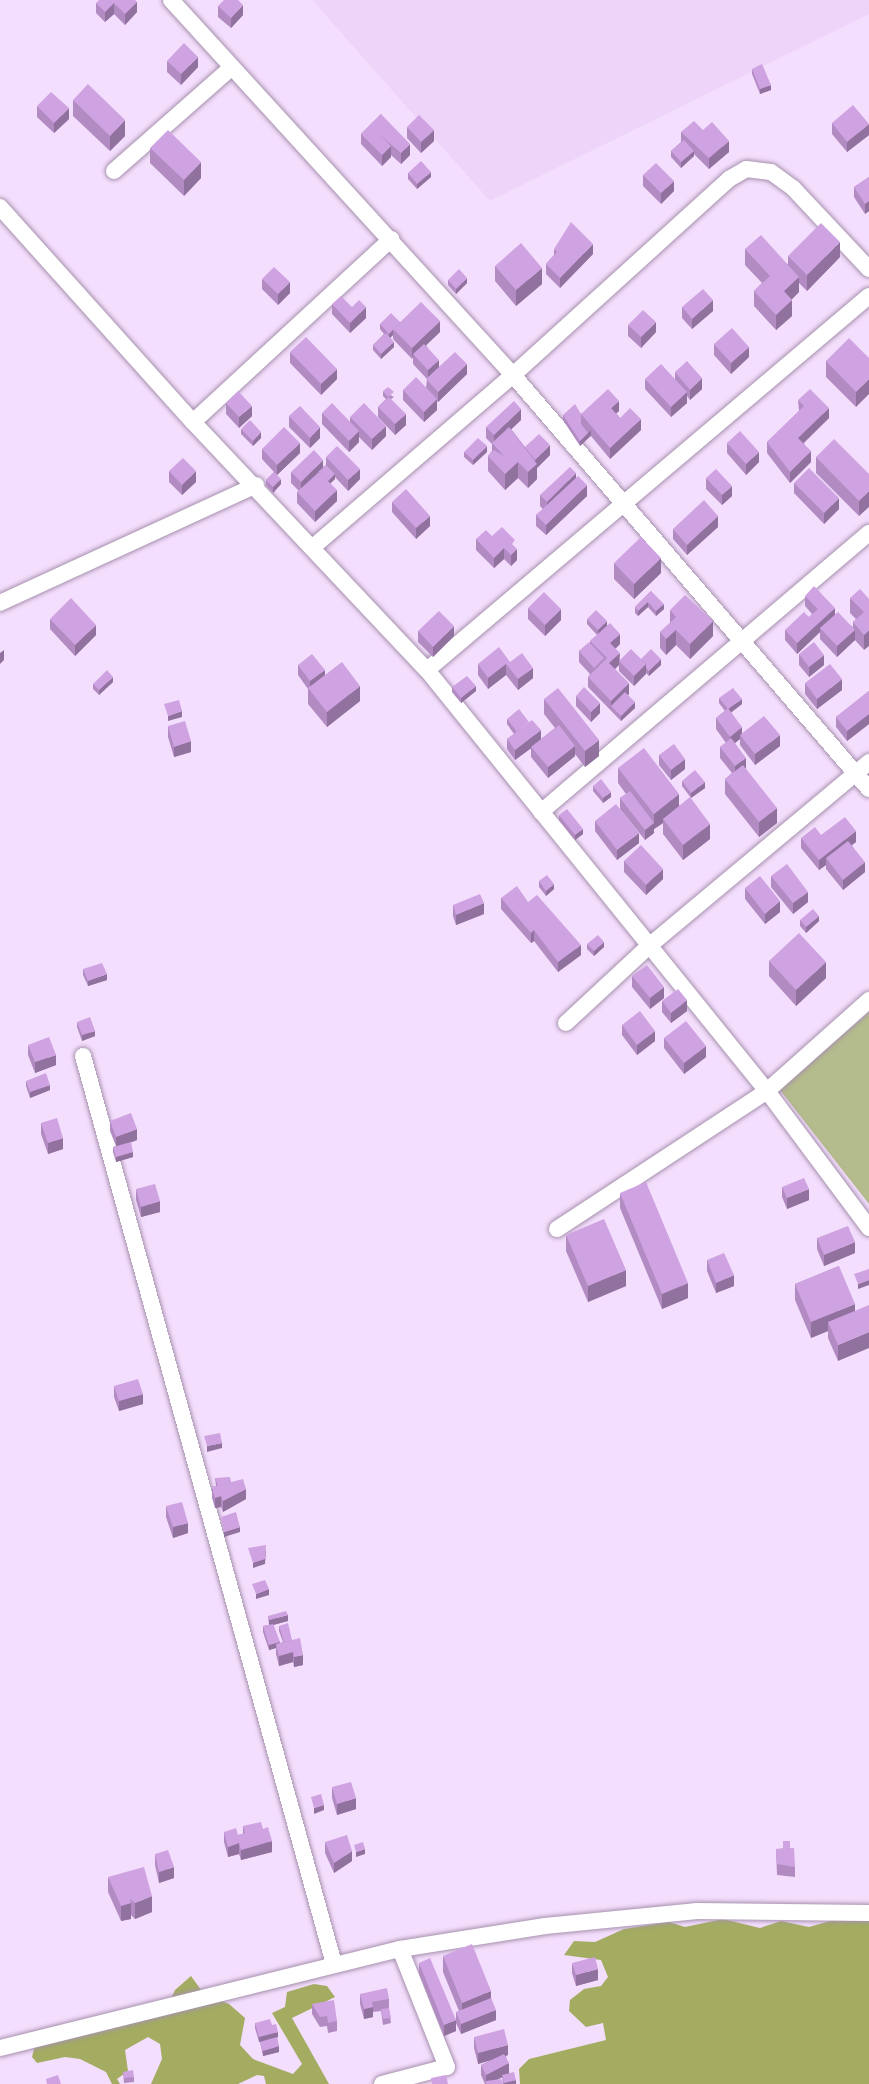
<!DOCTYPE html>
<style>
body{margin:0}
#map{position:relative;width:869px;height:2084px;overflow:hidden;background:#f4defd;font-family:"Alegreya Sans",sans-serif}
div>[style]{position:absolute}
.built>*{inset:0;background:#efd4fa}
.green>*{inset:0;background:#b4bb8c}
.forest>*{inset:0;background:#a3ac61}
.roads{filter:drop-shadow(0 0 2px #a691ae) drop-shadow(0 0 2px #a691ae)}
.minor>*{height:16px;margin:-8px;padding:0 8px;transform-origin:8px;border-radius:8px;background:#fff}
.wall>*{inset:0;background:#b28bc2}
.shaded-wall>*{inset:0;background:#91719e}
.building>*{inset:0;background:#cfa2e1}
span{translate:-50% -50%;white-space:nowrap;text-align:center;line-height:1.15;-webkit-text-stroke:5px #faf1fd;paint-order:stroke}
</style>
<div id="map">
<div class="built">
<div style="clip-path:polygon(312px 0,869px 0,869px 14px,490px 201px)"></div>
</div>
<div class="green">
<div style="clip-path:polygon(869px 1012px,869px 1204px,780px 1090px)"></div>
</div>
<div class="forest">
<div style="clip-path:polygon(844px 1917px,869px 1917px,869px 2084px,520px 2084px,519px 2069px,529px 2059px,606px 2040px,603px 2023px,586px 2027px,569px 2011px,570px 2000px,584px 1989px,601px 1986px,608px 1977px,601px 1960px,564px 1955px,574px 1941px,595px 1942px,624px 1929px,669px 1922px,685px 1927px,723px 1919px,760px 1928px,781px 1921px,809px 1927px)"></div>
<div style="clip-path:polygon(191px 1976px,204px 1994px,229px 2004px,245px 2018px,240px 2045px,253px 2059px,293px 2074px,302px 2064px,272px 2013px,285px 2007px,287px 1992px,314px 1984px,327px 1986px,335px 1997px,292px 2018px,329px 2084px,266px 2084px,264px 2076px,257px 2075px,238px 2084px,151px 2084px,162px 2059px,160px 2044px,148px 2037px,125px 2050px,128px 2071px,117px 2079px,120px 2084px,112px 2084px,106px 2072px,80px 2059px,65px 2057px,37px 2063px,32px 2057px,35px 2045px,169px 2003px,175px 1990px)"></div>
</div>
<div class="roads">
<div class="minor">
<div style="left:171px;top:0;width:508px;rotate:47.64deg"></div>
<div style="left:513px;top:375px;width:546px;rotate:49.31deg"></div>
<div style="left:114px;top:171px;width:157px;rotate:-41.4deg"></div>
<div style="left:0;top:207px;width:289px;rotate:48.1deg"></div>
<div style="left:193px;top:422px;width:341px;rotate:46.7deg"></div>
<div style="left:427px;top:670px;width:541px;rotate:51.08deg"></div>
<div style="left:767px;top:1091px;width:171px;rotate:53.3deg"></div>
<div style="left:193px;top:422px;width:270px;rotate:-42.7deg"></div>
<div style="left:313px;top:547px;width:264px;rotate:-40.7deg"></div>
<div style="left:513px;top:375px;width:292px;rotate:-42.2deg"></div>
<div style="left:729px;top:179px;width:20px;rotate:-30deg"></div>
<div style="left:746px;top:169px;width:25px;rotate:7deg"></div>
<div style="left:771px;top:172px;width:27px;rotate:36deg"></div>
<div style="left:793px;top:188px;width:111px;rotate:46.8deg"></div>
<div style="left:0;top:603px;width:282px;rotate:-24.7deg"></div>
<div style="left:427px;top:670px;width:579px;rotate:-40.24deg"></div>
<div style="left:541px;top:812px;width:431px;rotate:-40.4deg"></div>
<div style="left:566px;top:1023px;width:113px;rotate:-42.9deg"></div>
<div style="left:649px;top:946px;width:287px;rotate:-39.9deg"></div>
<div style="left:83px;top:1056px;width:942px;rotate:74.55deg"></div>
<div style="left:557px;top:1229px;width:251px;rotate:-33.3deg"></div>
<div style="left:767px;top:1091px;width:137px;rotate:-41.7deg"></div>
<div style="left:0;top:2048px;width:412px;rotate:-13.9deg"></div>
<div style="left:400px;top:1949px;width:147px;rotate:-9deg"></div>
<div style="left:545px;top:1926px;width:153px;rotate:-5.6deg"></div>
<div style="left:697px;top:1911px;width:172px;rotate:0.7deg"></div>
<div style="left:382px;top:2084px;width:67px;rotate:-14.7deg"></div>
<div style="left:447px;top:2067px;width:127px;rotate:-111.7deg"></div>
</div>
</div>
<div class="wall">
<div style="clip-path:polygon(137px 2px,137px 12px,125px 25px,114px 14px,105px 22px,96px 13px,96px 3px)"></div>
<div style="clip-path:polygon(218px 6px,243px 15px,231px 28px,218px 17px)"></div>
<div style="clip-path:polygon(167px 61px,198px 67px,181px 85px,167px 72px)"></div>
<div style="clip-path:polygon(752px 69px,771px 90px,760px 94px,752px 74px)"></div>
<div style="clip-path:polygon(73px 100px,125px 136px,110px 151px,73px 116px)"></div>
<div style="clip-path:polygon(37px 106px,69px 119px,54px 133px,37px 117px)"></div>
<div style="clip-path:polygon(381px 114px,410px 155px,401px 164px,391px 155px,391px 157px,382px 166px,361px 144px,361px 134px)"></div>
<div style="clip-path:polygon(832px 123px,869px 135px,847px 152px,832px 134px)"></div>
<div style="clip-path:polygon(407px 127px,434px 141px,421px 153px,407px 138px)"></div>
<div style="clip-path:polygon(703px 130px,729px 152px,709px 169px,694px 154px,694px 156px,681px 168px,671px 157px,671px 151px,681px 142px,681px 132px)"></div>
<div style="clip-path:polygon(150px 148px,201px 178px,184px 196px,150px 163px)"></div>
<div style="clip-path:polygon(408px 173px,431px 177px,417px 189px,408px 179px)"></div>
<div style="clip-path:polygon(643px 175px,674px 191px,661px 204px,643px 186px)"></div>
<div style="clip-path:polygon(869px 177px,869px 211px,865px 214px,854px 197px,854px 187px)"></div>
<div style="clip-path:polygon(554px 249px,593px 254px,560px 288px,546px 274px,546px 264px,554px 255px)"></div>
<div style="clip-path:polygon(745px 249px,788px 264px,788px 256px,840px 257px,807px 291px,799px 283px,799px 292px,791px 300px,792px 316px,776px 330px,754px 306px,754px 291px,762px 283px,745px 265px)"></div>
<div style="clip-path:polygon(495px 266px,542px 284px,516px 306px,495px 281px)"></div>
<div style="clip-path:polygon(262px 279px,290px 293px,278px 305px,262px 289px)"></div>
<div style="clip-path:polygon(448px 280px,467px 283px,456px 294px,448px 285px)"></div>
<div style="clip-path:polygon(332px 304px,352px 307px,366px 318px,350px 333px,332px 314px)"></div>
<div style="clip-path:polygon(682px 307px,713px 311px,692px 329px,682px 318px)"></div>
<div style="clip-path:polygon(400px 322px,440px 332px,426px 345px,439px 367px,467px 374px,438px 402px,437px 401px,437px 410px,424px 422px,403px 400px,403px 390px,426px 388px,427px 379px,413px 364px,413px 357px,412px 359px,393px 339px,393px 335px,390px 338px,394px 347px,381px 359px,373px 350px,373px 345px,384px 334px,380px 329px,380px 324px)"></div>
<div style="clip-path:polygon(628px 325px,656px 332px,641px 348px,628px 336px)"></div>
<div style="clip-path:polygon(714px 344px,749px 357px,731px 374px,714px 355px)"></div>
<div style="clip-path:polygon(290px 352px,337px 379px,321px 395px,290px 363px)"></div>
<div style="clip-path:polygon(869px 358px,856px 407px,826px 377px,826px 361px)"></div>
<div style="clip-path:polygon(675px 372px,702px 389px,690px 400px,687px 396px,687px 403px,671px 417px,645px 389px,645px 379px,675px 379px)"></div>
<div style="clip-path:polygon(383px 391px,394px 397px,391px 399px,406px 425px,395px 435px,378px 417px,378px 407px,386px 399px,383px 396px)"></div>
<div style="clip-path:polygon(798px 400px,829px 418px,804px 443px,811px 462px,790px 483px,767px 453px,767px 442px,799px 411px)"></div>
<div style="clip-path:polygon(226px 403px,252px 416px,239px 428px,226px 414px)"></div>
<div style="clip-path:polygon(619px 411px,616px 413px,620px 418px,641px 430px,610px 459px,591px 436px,580px 446px,563px 420px,563px 415px)"></div>
<div style="clip-path:polygon(322px 413px,350px 422px,350px 417px,386px 436px,372px 450px,359px 437px,359px 442px,349px 452px,322px 424px)"></div>
<div style="clip-path:polygon(289px 416px,320px 438px,310px 448px,289px 427px)"></div>
<div style="clip-path:polygon(521px 420px,511px 429px,525px 447px,550px 455px,537px 468px,537px 479px,528px 488px,518px 478px,505px 490px,488px 471px,488px 456px,492px 451px,492px 444px,486px 438px,486px 427px)"></div>
<div style="clip-path:polygon(241px 429px,261px 438px,253px 446px,241px 434px)"></div>
<div style="clip-path:polygon(727px 443px,759px 462px,746px 475px,727px 453px)"></div>
<div style="clip-path:polygon(262px 449px,300px 453px,277px 475px,281px 484px,273px 493px,266px 485px,266px 480px,274px 472px,262px 459px)"></div>
<div style="clip-path:polygon(464px 452px,487px 452px,473px 465px,464px 457px)"></div>
<div style="clip-path:polygon(326px 457px,360px 479px,348px 491px,335px 477px,335px 479px,330px 483px,337px 501px,315px 522px,297px 503px,297px 492px,299px 491px,291px 483px,291px 472px,323px 467px,326px 465px)"></div>
<div style="clip-path:polygon(816px 457px,869px 474px,859px 516px,816px 473px)"></div>
<div style="clip-path:polygon(169px 471px,196px 482px,182px 495px,169px 482px)"></div>
<div style="clip-path:polygon(576px 477px,587px 496px,546px 535px,536px 526px,536px 515px,543px 509px,540px 506px,540px 495px)"></div>
<div style="clip-path:polygon(706px 478px,732px 496px,722px 505px,706px 489px)"></div>
<div style="clip-path:polygon(794px 483px,839px 509px,824px 524px,794px 493px)"></div>
<div style="clip-path:polygon(392px 502px,430px 526px,416px 539px,392px 512px)"></div>
<div style="clip-path:polygon(718px 527px,687px 555px,673px 539px,673px 529px)"></div>
<div style="clip-path:polygon(492px 536px,515px 547px,517px 560px,511px 566px,504px 559px,494px 568px,476px 550px,476px 539px)"></div>
<div style="clip-path:polygon(614px 563px,661px 573px,634px 599px,614px 579px)"></div>
<div style="clip-path:polygon(651px 591px,664px 609px,656px 616px,648px 607px,638px 616px,635px 613px,635px 607px)"></div>
<div style="clip-path:polygon(805px 596px,853px 627px,853px 622px,856px 619px,850px 613px,850px 598px,869px 599px,864px 650px,855px 640px,837px 657px,820px 639px,820px 632px,797px 654px,785px 640px,785px 630px,809px 617px,812px 614px,805px 606px)"></div>
<div style="clip-path:polygon(528px 608px,561px 620px,545px 636px,528px 619px)"></div>
<div style="clip-path:polygon(670px 610px,713px 636px,690px 659px,676px 645px,666px 655px,660px 648px,660px 632px,670px 623px)"></div>
<div style="clip-path:polygon(50px 619px,96px 635px,75px 656px,50px 629px)"></div>
<div style="clip-path:polygon(587px 619px,607px 625px,620px 644px,615px 649px,620px 660px,641px 659px,661px 665px,649px 676px,646px 673px,634px 686px,619px 671px,619px 665px,615px 669px,629px 694px,628px 695px,635px 708px,621px 721px,588px 687px,588px 677px,590px 674px,579px 662px,579px 651px,590px 644px,590px 641px,597px 635px,587px 624px)"></div>
<div style="clip-path:polygon(418px 631px,454px 636px,433px 657px,418px 642px)"></div>
<div style="clip-path:polygon(799px 654px,824px 665px,809px 677px,799px 665px)"></div>
<div style="clip-path:polygon(510px 662px,533px 678px,518px 690px,506px 675px,488px 689px,478px 675px,478px 664px)"></div>
<div style="clip-path:polygon(298px 665px,325px 675px,360px 701px,327px 727px,308px 704px,308px 689px,298px 675px)"></div>
<div style="clip-path:polygon(113px 682px,99px 695px,93px 689px,93px 684px)"></div>
<div style="clip-path:polygon(805px 683px,842px 690px,817px 709px,805px 694px)"></div>
<div style="clip-path:polygon(452px 687px,476px 691px,461px 703px,452px 692px)"></div>
<div style="clip-path:polygon(869px 691px,869px 724px,847px 741px,836px 727px,836px 717px)"></div>
<div style="clip-path:polygon(576px 696px,600px 713px,591px 722px,576px 706px)"></div>
<div style="clip-path:polygon(719px 698px,742px 704px,731px 712px,742px 733px,780px 746px,755px 765px,740px 745px,740px 739px,735px 743px,746px 769px,777px 823px,759px 837px,725px 794px,725px 779px,732px 773px,720px 758px,720px 747px,726px 743px,716px 729px,716px 718px,725px 711px,719px 703px)"></div>
<div style="clip-path:polygon(544px 699px,599px 756px,585px 767px,575px 754px,575px 756px,548px 778px,531px 757px,531px 748px,515px 760px,507px 749px,507px 739px,514px 734px,507px 724px,507px 719px,541px 739px,555px 728px,544px 714px)"></div>
<div style="clip-path:polygon(168px 726px,191px 752px,174px 757px,168px 737px)"></div>
<div style="clip-path:polygon(659px 755px,685px 769px,671px 780px,659px 765px)"></div>
<div style="clip-path:polygon(618px 768px,679px 805px,710px 839px,683px 860px,663px 834px,663px 823px,654px 829px,654px 833px,645px 840px,620px 809px,620px 798px,626px 794px,618px 783px)"></div>
<div style="clip-path:polygon(682px 781px,705px 788px,691px 798px,682px 786px)"></div>
<div style="clip-path:polygon(593px 786px,611px 797px,603px 803px,593px 791px)"></div>
<div style="clip-path:polygon(559px 815px,583px 834px,575px 840px,559px 820px)"></div>
<div style="clip-path:polygon(595px 821px,639px 843px,617px 860px,595px 831px)"></div>
<div style="clip-path:polygon(821px 835px,856px 842px,852px 845px,865px 872px,843px 890px,826px 869px,826px 865px,819px 870px,801px 848px,801px 838px)"></div>
<div style="clip-path:polygon(624px 861px,663px 879px,646px 895px,624px 872px)"></div>
<div style="clip-path:polygon(771px 876px,808px 902px,793px 914px,771px 887px)"></div>
<div style="clip-path:polygon(539px 881px,554px 889px,546px 896px,539px 887px)"></div>
<div style="clip-path:polygon(745px 888px,780px 912px,765px 924px,745px 899px)"></div>
<div style="clip-path:polygon(501px 898px,528px 902px,581px 955px,558px 972px,534px 941px,531px 943px,501px 909px)"></div>
<div style="clip-path:polygon(453px 905px,484px 914px,456px 925px,453px 916px)"></div>
<div style="clip-path:polygon(800px 920px,819px 921px,806px 933px,800px 926px)"></div>
<div style="clip-path:polygon(587px 944px,604px 947px,594px 956px,587px 949px)"></div>
<div style="clip-path:polygon(769px 961px,826px 978px,796px 1006px,769px 976px)"></div>
<div style="clip-path:polygon(83px 969px,107px 980px,88px 986px,83px 975px)"></div>
<div style="clip-path:polygon(632px 976px,664px 998px,650px 1009px,632px 987px)"></div>
<div style="clip-path:polygon(662px 1001px,687px 1011px,671px 1023px,662px 1012px)"></div>
<div style="clip-path:polygon(77px 1022px,95px 1036px,82px 1041px,77px 1027px)"></div>
<div style="clip-path:polygon(622px 1025px,655px 1041px,637px 1055px,622px 1035px)"></div>
<div style="clip-path:polygon(664px 1038px,706px 1057px,684px 1074px,664px 1048px)"></div>
<div style="clip-path:polygon(28px 1045px,56px 1065px,35px 1073px,28px 1055px)"></div>
<div style="clip-path:polygon(26px 1081px,50px 1090px,30px 1098px,26px 1086px)"></div>
<div style="clip-path:polygon(110px 1121px,137px 1140px,129px 1143px,133px 1157px,116px 1162px,113px 1152px,113px 1147px,116px 1146px,110px 1131px)"></div>
<div style="clip-path:polygon(41px 1123px,63px 1149px,48px 1154px,41px 1134px)"></div>
<div style="clip-path:polygon(782px 1187px,809px 1200px,787px 1209px,782px 1197px)"></div>
<div style="clip-path:polygon(136px 1189px,160px 1212px,141px 1217px,136px 1200px)"></div>
<div style="clip-path:polygon(620px 1193px,688px 1298px,662px 1309px,620px 1208px)"></div>
<div style="clip-path:polygon(566px 1235px,626px 1286px,588px 1302px,566px 1251px)"></div>
<div style="clip-path:polygon(817px 1238px,855px 1253px,824px 1266px,817px 1249px)"></div>
<div style="clip-path:polygon(707px 1260px,734px 1286px,716px 1293px,707px 1271px)"></div>
<div style="clip-path:polygon(839px 1266px,838px 1361px,828px 1338px,828px 1331px,811px 1338px,795px 1300px,795px 1284px)"></div>
<div style="clip-path:polygon(114px 1386px,143px 1404px,119px 1411px,114px 1397px)"></div>
<div style="clip-path:polygon(215px 1478px,231px 1482px,246px 1499px,223px 1512px,221px 1507px,215px 1508px,212px 1498px,212px 1487px,216px 1486px)"></div>
<div style="clip-path:polygon(166px 1506px,188px 1533px,173px 1538px,166px 1517px)"></div>
<div style="clip-path:polygon(268px 1616px,288px 1621px,273px 1625px,280px 1643px,283px 1642px,279px 1631px,279px 1626px,292px 1640px,303px 1665px,294px 1667px,293px 1662px,279px 1666px,276px 1654px,276px 1648px,269px 1650px,263px 1632px,263px 1626px,269px 1625px)"></div>
<div style="clip-path:polygon(332px 1787px,356px 1809px,337px 1815px,332px 1798px)"></div>
<div style="clip-path:polygon(243px 1826px,263px 1829px,272px 1852px,241px 1860px,239px 1854px,228px 1857px,224px 1842px,224px 1832px,238px 1835px,243px 1834px)"></div>
<div style="clip-path:polygon(325px 1842px,352px 1861px,334px 1873px,325px 1853px)"></div>
<div style="clip-path:polygon(790px 1848px,795px 1867px,795px 1877px,777px 1875px,776px 1849px)"></div>
<div style="clip-path:polygon(155px 1854px,174px 1878px,159px 1883px,155px 1865px)"></div>
<div style="clip-path:polygon(108px 1877px,152px 1912px,135px 1919px,131px 1915px,131px 1919px,121px 1921px,108px 1892px)"></div>
<div style="clip-path:polygon(443px 1956px,491px 1998px,496px 2020px,461px 2034px,456px 2023px,456px 2012px,459px 2011px,443px 1972px)"></div>
<div style="clip-path:polygon(419px 1963px,456px 2031px,444px 2036px,419px 1973px)"></div>
<div style="clip-path:polygon(572px 1963px,598px 1980px,576px 1986px,572px 1973px)"></div>
<div style="clip-path:polygon(360px 1994px,389px 1999px,389px 2009px,391px 2023px,383px 2025px,381px 2011px,373px 2012px,373px 2017px,364px 2019px,360px 2004px)"></div>
<div style="clip-path:polygon(312px 2004px,337px 2021px,337px 2031px,328px 2033px,327px 2026px,320px 2027px,312px 2014px)"></div>
<div style="clip-path:polygon(255px 2023px,272px 2025px,278px 2037px,277px 2038px,279px 2052px,263px 2056px,260px 2042px,259px 2042px,255px 2028px)"></div>
<div style="clip-path:polygon(474px 2037px,508px 2055px,506px 2056px,509px 2073px,516px 2084px,503px 2084px,502px 2077px,497px 2080px,503px 2084px,485px 2084px,481px 2075px,481px 2065px,491px 2060px,478px 2064px,474px 2048px)"></div>
<div style="clip-path:polygon(123px 2072px,134px 2077px,134px 2082px,124px 2083px)"></div>
</div>
<div class="shaded-wall">
<div style="clip-path:polygon(137px 2px,137px 12px,125px 25px,125px 14px)"></div>
<div style="clip-path:polygon(114px 3px,114px 14px,105px 22px,105px 12px)"></div>
<div style="clip-path:polygon(243px 5px,243px 15px,231px 28px,231px 18px)"></div>
<div style="clip-path:polygon(198px 57px,198px 67px,181px 85px,181px 74px)"></div>
<div style="clip-path:polygon(771px 85px,771px 90px,760px 94px,760px 89px)"></div>
<div style="clip-path:polygon(69px 108px,69px 119px,54px 133px,54px 123px)"></div>
<div style="clip-path:polygon(125px 120px,125px 136px,110px 151px,110px 136px)"></div>
<div style="clip-path:polygon(869px 124px,869px 135px,847px 152px,847px 142px)"></div>
<div style="clip-path:polygon(434px 130px,434px 141px,421px 153px,421px 142px)"></div>
<div style="clip-path:polygon(729px 141px,729px 152px,709px 169px,709px 158px)"></div>
<div style="clip-path:polygon(410px 144px,410px 155px,401px 164px,401px 153px)"></div>
<div style="clip-path:polygon(391px 146px,391px 157px,382px 166px,382px 155px)"></div>
<div style="clip-path:polygon(694px 151px,694px 156px,681px 168px,681px 162px)"></div>
<div style="clip-path:polygon(201px 162px,201px 178px,184px 196px,184px 180px)"></div>
<div style="clip-path:polygon(431px 172px,431px 177px,417px 189px,417px 184px)"></div>
<div style="clip-path:polygon(674px 181px,674px 191px,661px 204px,661px 193px)"></div>
<div style="clip-path:polygon(869px 201px,869px 211px,865px 214px,865px 204px)"></div>
<div style="clip-path:polygon(840px 242px,840px 257px,807px 291px,807px 275px)"></div>
<div style="clip-path:polygon(593px 244px,593px 254px,560px 288px,560px 278px)"></div>
<div style="clip-path:polygon(542px 268px,542px 284px,516px 306px,516px 290px)"></div>
<div style="clip-path:polygon(799px 277px,799px 292px,784px 307px,784px 291px)"></div>
<div style="clip-path:polygon(467px 278px,467px 283px,456px 294px,456px 289px)"></div>
<div style="clip-path:polygon(290px 282px,290px 293px,278px 305px,278px 294px)"></div>
<div style="clip-path:polygon(713px 300px,713px 311px,692px 329px,692px 319px)"></div>
<div style="clip-path:polygon(792px 300px,792px 316px,776px 330px,776px 315px)"></div>
<div style="clip-path:polygon(366px 307px,366px 318px,350px 333px,350px 323px)"></div>
<div style="clip-path:polygon(440px 321px,440px 332px,415px 356px,413px 354px,412px 359px,412px 348px)"></div>
<div style="clip-path:polygon(656px 322px,656px 332px,641px 348px,641px 337px)"></div>
<div style="clip-path:polygon(393px 330px,393px 335px,389px 339px,389px 334px)"></div>
<div style="clip-path:polygon(394px 342px,394px 347px,381px 359px,381px 354px)"></div>
<div style="clip-path:polygon(749px 347px,749px 357px,731px 374px,731px 363px)"></div>
<div style="clip-path:polygon(439px 360px,439px 370px,428px 380px,428px 370px)"></div>
<div style="clip-path:polygon(467px 364px,467px 374px,438px 402px,438px 392px)"></div>
<div style="clip-path:polygon(337px 369px,337px 379px,321px 395px,321px 384px)"></div>
<div style="clip-path:polygon(702px 378px,702px 389px,690px 400px,690px 390px)"></div>
<div style="clip-path:polygon(869px 379px,869px 394px,856px 407px,856px 392px)"></div>
<div style="clip-path:polygon(687px 392px,687px 403px,671px 417px,671px 407px)"></div>
<div style="clip-path:polygon(437px 399px,437px 410px,424px 422px,424px 412px)"></div>
<div style="clip-path:polygon(619px 401px,619px 411px,611px 418px,611px 408px)"></div>
<div style="clip-path:polygon(252px 406px,252px 416px,239px 428px,239px 417px)"></div>
<div style="clip-path:polygon(829px 408px,829px 418px,798px 448px,798px 438px)"></div>
<div style="clip-path:polygon(521px 409px,521px 420px,494px 446px,494px 435px)"></div>
<div style="clip-path:polygon(406px 414px,406px 425px,395px 435px,395px 424px)"></div>
<div style="clip-path:polygon(641px 419px,641px 430px,610px 459px,610px 448px)"></div>
<div style="clip-path:polygon(386px 426px,386px 436px,372px 450px,372px 439px)"></div>
<div style="clip-path:polygon(320px 427px,320px 438px,310px 448px,310px 438px)"></div>
<div style="clip-path:polygon(591px 430px,591px 435px,580px 446px,580px 441px)"></div>
<div style="clip-path:polygon(359px 431px,359px 442px,349px 452px,349px 441px)"></div>
<div style="clip-path:polygon(261px 432px,261px 438px,253px 446px,253px 441px)"></div>
<div style="clip-path:polygon(300px 443px,300px 453px,277px 475px,277px 465px)"></div>
<div style="clip-path:polygon(550px 445px,550px 455px,537px 468px,537px 479px,528px 488px,528px 472px,535px 460px)"></div>
<div style="clip-path:polygon(487px 446px,487px 452px,473px 465px,473px 460px)"></div>
<div style="clip-path:polygon(811px 451px,811px 462px,790px 483px,790px 472px)"></div>
<div style="clip-path:polygon(759px 452px,759px 462px,746px 475px,746px 464px)"></div>
<div style="clip-path:polygon(323px 460px,323px 471px,301px 492px,301px 482px)"></div>
<div style="clip-path:polygon(518px 462px,518px 478px,505px 490px,505px 474px)"></div>
<div style="clip-path:polygon(360px 469px,360px 479px,348px 491px,348px 480px)"></div>
<div style="clip-path:polygon(196px 471px,196px 482px,182px 495px,182px 485px)"></div>
<div style="clip-path:polygon(576px 473px,576px 484px,547px 512px,547px 502px)"></div>
<div style="clip-path:polygon(335px 474px,335px 479px,326px 488px,326px 482px)"></div>
<div style="clip-path:polygon(281px 479px,281px 484px,273px 493px,273px 487px)"></div>
<div style="clip-path:polygon(587px 485px,587px 496px,546px 535px,546px 525px)"></div>
<div style="clip-path:polygon(732px 486px,732px 496px,722px 505px,722px 495px)"></div>
<div style="clip-path:polygon(337px 490px,337px 501px,315px 522px,315px 511px)"></div>
<div style="clip-path:polygon(869px 491px,869px 507px,859px 516px,859px 501px)"></div>
<div style="clip-path:polygon(839px 498px,839px 509px,824px 524px,824px 513px)"></div>
<div style="clip-path:polygon(430px 516px,430px 526px,416px 539px,416px 528px)"></div>
<div style="clip-path:polygon(718px 516px,718px 527px,687px 555px,687px 545px)"></div>
<div style="clip-path:polygon(504px 548px,504px 559px,494px 568px,494px 558px)"></div>
<div style="clip-path:polygon(517px 549px,517px 560px,511px 566px,511px 555px)"></div>
<div style="clip-path:polygon(661px 558px,661px 573px,634px 599px,634px 584px)"></div>
<div style="clip-path:polygon(648px 602px,648px 607px,638px 616px,638px 611px)"></div>
<div style="clip-path:polygon(664px 604px,664px 609px,656px 616px,656px 611px)"></div>
<div style="clip-path:polygon(835px 608px,835px 618px,820px 628px,820px 632px,797px 654px,797px 643px)"></div>
<div style="clip-path:polygon(561px 609px,561px 620px,545px 636px,545px 625px)"></div>
<div style="clip-path:polygon(607px 621px,607px 626px,598px 635px,598px 630px)"></div>
<div style="clip-path:polygon(713px 621px,713px 636px,690px 659px,690px 644px)"></div>
<div style="clip-path:polygon(96px 625px,96px 635px,75px 656px,75px 645px)"></div>
<div style="clip-path:polygon(454px 626px,454px 636px,433px 657px,433px 647px)"></div>
<div style="clip-path:polygon(676px 630px,676px 645px,666px 655px,666px 639px)"></div>
<div style="clip-path:polygon(855px 630px,855px 640px,837px 657px,837px 646px)"></div>
<div style="clip-path:polygon(869px 630px,869px 646px,864px 650px,864px 635px)"></div>
<div style="clip-path:polygon(620px 634px,620px 644px,610px 654px,610px 643px)"></div>
<div style="clip-path:polygon(4px 650px,4px 660px,0 664px,0 653px)"></div>
<div style="clip-path:polygon(620px 653px,619px 665px,609px 674px,609px 663px)"></div>
<div style="clip-path:polygon(824px 655px,824px 665px,809px 677px,809px 667px)"></div>
<div style="clip-path:polygon(661px 659px,661px 665px,649px 676px,649px 671px)"></div>
<div style="clip-path:polygon(506px 664px,506px 675px,488px 689px,488px 678px)"></div>
<div style="clip-path:polygon(646px 664px,646px 674px,634px 686px,634px 676px)"></div>
<div style="clip-path:polygon(533px 668px,533px 678px,518px 690px,518px 679px)"></div>
<div style="clip-path:polygon(325px 670px,325px 681px,310px 692px,310px 681px)"></div>
<div style="clip-path:polygon(113px 677px,113px 682px,99px 695px,99px 690px)"></div>
<div style="clip-path:polygon(842px 679px,842px 690px,817px 709px,817px 699px)"></div>
<div style="clip-path:polygon(629px 683px,629px 694px,614px 708px,611px 706px,611px 711px,611px 701px)"></div>
<div style="clip-path:polygon(360px 686px,360px 701px,327px 727px,327px 712px)"></div>
<div style="clip-path:polygon(476px 686px,476px 691px,461px 703px,461px 698px)"></div>
<div style="clip-path:polygon(742px 699px,742px 704px,728px 715px,728px 709px)"></div>
<div style="clip-path:polygon(635px 702px,635px 708px,621px 721px,621px 716px)"></div>
<div style="clip-path:polygon(600px 703px,600px 713px,591px 722px,591px 712px)"></div>
<div style="clip-path:polygon(182px 711px,182px 717px,168px 721px,168px 716px)"></div>
<div style="clip-path:polygon(869px 714px,869px 724px,847px 741px,847px 731px)"></div>
<div style="clip-path:polygon(742px 727px,742px 738px,740px 735px,740px 739px,730px 747px,730px 737px)"></div>
<div style="clip-path:polygon(541px 730px,541px 741px,515px 760px,515px 750px)"></div>
<div style="clip-path:polygon(780px 735px,780px 746px,755px 765px,755px 754px)"></div>
<div style="clip-path:polygon(599px 740px,599px 756px,585px 767px,585px 751px)"></div>
<div style="clip-path:polygon(191px 741px,191px 752px,174px 757px,174px 747px)"></div>
<div style="clip-path:polygon(575px 746px,575px 756px,548px 778px,548px 767px)"></div>
<div style="clip-path:polygon(746px 758px,746px 768px,735px 777px,735px 766px)"></div>
<div style="clip-path:polygon(685px 759px,685px 769px,671px 780px,671px 770px)"></div>
<div style="clip-path:polygon(705px 782px,705px 788px,691px 798px,691px 793px)"></div>
<div style="clip-path:polygon(611px 792px,611px 797px,603px 803px,603px 798px)"></div>
<div style="clip-path:polygon(679px 794px,679px 809px,663px 819px,663px 823px,654px 829px,654px 833px,645px 840px,645px 830px,654px 823px,654px 814px)"></div>
<div style="clip-path:polygon(777px 808px,777px 823px,759px 837px,759px 822px)"></div>
<div style="clip-path:polygon(710px 824px,710px 839px,683px 860px,683px 845px)"></div>
<div style="clip-path:polygon(583px 829px,583px 834px,575px 840px,575px 835px)"></div>
<div style="clip-path:polygon(856px 831px,856px 842px,829px 862px,826px 858px,826px 865px,819px 870px,819px 860px)"></div>
<div style="clip-path:polygon(639px 833px,639px 843px,617px 860px,617px 850px)"></div>
<div style="clip-path:polygon(865px 862px,865px 872px,843px 890px,843px 880px)"></div>
<div style="clip-path:polygon(663px 869px,663px 879px,646px 895px,646px 885px)"></div>
<div style="clip-path:polygon(554px 884px,554px 889px,546px 896px,546px 891px)"></div>
<div style="clip-path:polygon(808px 892px,808px 902px,793px 914px,793px 903px)"></div>
<div style="clip-path:polygon(780px 901px,780px 912px,765px 924px,765px 914px)"></div>
<div style="clip-path:polygon(484px 903px,484px 914px,456px 925px,456px 915px)"></div>
<div style="clip-path:polygon(819px 916px,819px 921px,806px 933px,806px 927px)"></div>
<div style="clip-path:polygon(534px 930px,534px 941px,531px 943px,531px 933px)"></div>
<div style="clip-path:polygon(604px 942px,604px 947px,594px 956px,594px 951px)"></div>
<div style="clip-path:polygon(581px 945px,581px 955px,558px 972px,558px 962px)"></div>
<div style="clip-path:polygon(826px 962px,826px 978px,796px 1006px,796px 990px)"></div>
<div style="clip-path:polygon(107px 974px,107px 980px,88px 986px,88px 981px)"></div>
<div style="clip-path:polygon(664px 987px,664px 998px,650px 1009px,650px 998px)"></div>
<div style="clip-path:polygon(687px 1000px,687px 1011px,671px 1023px,671px 1013px)"></div>
<div style="clip-path:polygon(95px 1031px,95px 1036px,82px 1041px,82px 1035px)"></div>
<div style="clip-path:polygon(655px 1031px,655px 1041px,637px 1055px,637px 1045px)"></div>
<div style="clip-path:polygon(706px 1046px,706px 1057px,684px 1074px,684px 1063px)"></div>
<div style="clip-path:polygon(56px 1055px,56px 1065px,35px 1073px,35px 1062px)"></div>
<div style="clip-path:polygon(50px 1085px,50px 1090px,30px 1098px,30px 1092px)"></div>
<div style="clip-path:polygon(137px 1129px,137px 1140px,116px 1148px,116px 1137px)"></div>
<div style="clip-path:polygon(63px 1138px,63px 1149px,48px 1154px,48px 1143px)"></div>
<div style="clip-path:polygon(133px 1152px,133px 1157px,116px 1162px,116px 1157px)"></div>
<div style="clip-path:polygon(809px 1189px,809px 1200px,787px 1209px,787px 1198px)"></div>
<div style="clip-path:polygon(160px 1201px,160px 1212px,141px 1217px,141px 1207px)"></div>
<div style="clip-path:polygon(855px 1242px,855px 1253px,824px 1266px,824px 1255px)"></div>
<div style="clip-path:polygon(626px 1270px,626px 1286px,588px 1302px,588px 1286px)"></div>
<div style="clip-path:polygon(734px 1275px,734px 1286px,716px 1293px,716px 1283px)"></div>
<div style="clip-path:polygon(869px 1280px,869px 1285px,858px 1289px,858px 1284px)"></div>
<div style="clip-path:polygon(688px 1283px,688px 1298px,662px 1309px,662px 1294px)"></div>
<div style="clip-path:polygon(855px 1304px,855px 1319px,828px 1322px,828px 1331px,811px 1338px,811px 1322px)"></div>
<div style="clip-path:polygon(869px 1332px,869px 1348px,838px 1361px,838px 1345px)"></div>
<div style="clip-path:polygon(143px 1394px,143px 1404px,119px 1411px,119px 1401px)"></div>
<div style="clip-path:polygon(222px 1443px,222px 1448px,207px 1452px,207px 1446px)"></div>
<div style="clip-path:polygon(246px 1489px,246px 1499px,223px 1512px,223px 1501px)"></div>
<div style="clip-path:polygon(221px 1496px,221px 1507px,215px 1508px,215px 1498px)"></div>
<div style="clip-path:polygon(188px 1523px,188px 1533px,173px 1538px,173px 1527px)"></div>
<div style="clip-path:polygon(240px 1527px,240px 1532px,224px 1537px,224px 1532px)"></div>
<div style="clip-path:polygon(266px 1550px,265px 1564px,253px 1568px,253px 1563px)"></div>
<div style="clip-path:polygon(269px 1589px,269px 1595px,256px 1599px,256px 1594px)"></div>
<div style="clip-path:polygon(288px 1615px,288px 1621px,269px 1626px,269px 1620px)"></div>
<div style="clip-path:polygon(280px 1642px,280px 1647px,276px 1644px,276px 1648px,269px 1650px,269px 1645px)"></div>
<div style="clip-path:polygon(293px 1652px,293px 1662px,279px 1666px,279px 1656px)"></div>
<div style="clip-path:polygon(303px 1655px,303px 1665px,294px 1667px,294px 1657px)"></div>
<div style="clip-path:polygon(356px 1798px,356px 1809px,337px 1815px,337px 1804px)"></div>
<div style="clip-path:polygon(324px 1805px,324px 1810px,314px 1814px,314px 1808px)"></div>
<div style="clip-path:polygon(272px 1841px,272px 1852px,241px 1860px,241px 1850px)"></div>
<div style="clip-path:polygon(239px 1843px,239px 1854px,228px 1857px,228px 1847px)"></div>
<div style="clip-path:polygon(365px 1849px,365px 1854px,356px 1857px,356px 1852px)"></div>
<div style="clip-path:polygon(352px 1851px,352px 1861px,334px 1873px,334px 1863px)"></div>
<div style="clip-path:polygon(174px 1867px,174px 1878px,159px 1883px,159px 1872px)"></div>
<div style="clip-path:polygon(152px 1896px,152px 1912px,135px 1919px,135px 1903px)"></div>
<div style="clip-path:polygon(131px 1903px,131px 1919px,121px 1921px,121px 1906px)"></div>
<div style="clip-path:polygon(598px 1969px,598px 1980px,576px 1986px,576px 1975px)"></div>
<div style="clip-path:polygon(491px 1991px,491px 2006px,462px 2018px,462px 2003px)"></div>
<div style="clip-path:polygon(373px 2007px,373px 2017px,364px 2019px,364px 2009px)"></div>
<div style="clip-path:polygon(496px 2010px,496px 2020px,461px 2034px,461px 2024px)"></div>
<div style="clip-path:polygon(456px 2020px,456px 2031px,444px 2036px,444px 2025px)"></div>
<div style="clip-path:polygon(278px 2032px,278px 2037px,259px 2042px,259px 2037px)"></div>
<div style="clip-path:polygon(508px 2045px,508px 2055px,478px 2064px,478px 2053px)"></div>
<div style="clip-path:polygon(279px 2046px,279px 2052px,263px 2056px,263px 2051px)"></div>
<div style="clip-path:polygon(509px 2063px,509px 2074px,488px 2084px,486px 2082px,486px 2075px)"></div>
<div style="clip-path:polygon(516px 2080px,516px 2084px,504px 2084px,504px 2083px)"></div>
</div>
<div class="building">
<div style="clip-path:polygon(99px 0,135px 0,137px 2px,125px 14px,114px 3px,105px 12px,96px 3px)"></div>
<div style="clip-path:polygon(224px 0,238px 0,243px 5px,231px 18px,218px 6px)"></div>
<div style="clip-path:polygon(184px 43px,198px 57px,181px 74px,167px 61px)"></div>
<div style="clip-path:polygon(762px 64px,771px 85px,760px 89px,752px 69px)"></div>
<div style="clip-path:polygon(88px 84px,125px 120px,110px 136px,73px 100px)"></div>
<div style="clip-path:polygon(51px 92px,69px 108px,54px 123px,37px 106px)"></div>
<div style="clip-path:polygon(853px 105px,869px 124px,847px 142px,832px 123px)"></div>
<div style="clip-path:polygon(381px 114px,410px 144px,401px 153px,380px 135px,391px 146px,382px 155px,361px 134px)"></div>
<div style="clip-path:polygon(419px 115px,434px 130px,421px 142px,407px 127px)"></div>
<div style="clip-path:polygon(694px 121px,703px 130px,712px 122px,729px 141px,709px 158px,681px 132px)"></div>
<div style="clip-path:polygon(168px 130px,201px 162px,184px 180px,150px 148px)"></div>
<div style="clip-path:polygon(684px 140px,694px 151px,681px 162px,671px 151px)"></div>
<div style="clip-path:polygon(421px 161px,431px 172px,417px 184px,408px 173px)"></div>
<div style="clip-path:polygon(656px 163px,674px 181px,661px 193px,643px 175px)"></div>
<div style="clip-path:polygon(869px 177px,869px 201px,865px 204px,854px 187px)"></div>
<div style="clip-path:polygon(571px 222px,593px 244px,560px 278px,546px 264px,557px 252px,554px 249px)"></div>
<div style="clip-path:polygon(821px 223px,840px 242px,807px 275px,788px 256px)"></div>
<div style="clip-path:polygon(761px 235px,799px 277px,784px 291px,792px 300px,776px 315px,754px 291px,770px 276px,745px 249px)"></div>
<div style="clip-path:polygon(521px 243px,542px 268px,516px 290px,495px 266px)"></div>
<div style="clip-path:polygon(274px 267px,290px 282px,278px 294px,262px 279px)"></div>
<div style="clip-path:polygon(459px 269px,467px 278px,456px 289px,448px 280px)"></div>
<div style="clip-path:polygon(703px 289px,713px 300px,692px 319px,682px 307px)"></div>
<div style="clip-path:polygon(341px 296px,352px 307px,359px 300px,366px 307px,350px 323px,332px 304px)"></div>
<div style="clip-path:polygon(421px 302px,440px 321px,412px 348px,393px 329px)"></div>
<div style="clip-path:polygon(643px 310px,656px 322px,641px 337px,628px 325px)"></div>
<div style="clip-path:polygon(391px 313px,400px 322px,389px 334px,380px 324px)"></div>
<div style="clip-path:polygon(732px 328px,749px 347px,731px 363px,714px 344px)"></div>
<div style="clip-path:polygon(386px 333px,394px 342px,381px 354px,373px 345px)"></div>
<div style="clip-path:polygon(306px 337px,337px 369px,321px 384px,290px 352px)"></div>
<div style="clip-path:polygon(849px 338px,869px 358px,869px 379px,856px 392px,826px 361px)"></div>
<div style="clip-path:polygon(424px 344px,439px 360px,428px 370px,413px 354px)"></div>
<div style="clip-path:polygon(455px 352px,467px 364px,438px 392px,426px 379px)"></div>
<div style="clip-path:polygon(687px 361px,702px 378px,690px 390px,675px 372px)"></div>
<div style="clip-path:polygon(661px 364px,687px 392px,671px 407px,645px 379px)"></div>
<div style="clip-path:polygon(416px 377px,437px 399px,424px 412px,403px 390px)"></div>
<div style="clip-path:polygon(388px 387px,394px 392px,388px 397px,383px 391px)"></div>
<div style="clip-path:polygon(608px 389px,619px 401px,611px 408px,620px 418px,630px 408px,641px 419px,610px 448px,581px 414px)"></div>
<div style="clip-path:polygon(810px 389px,829px 408px,798px 438px,811px 451px,790px 472px,767px 442px,804px 406px,798px 400px)"></div>
<div style="clip-path:polygon(238px 391px,252px 406px,239px 417px,226px 403px)"></div>
<div style="clip-path:polygon(389px 397px,406px 414px,395px 424px,378px 407px)"></div>
<div style="clip-path:polygon(514px 401px,521px 409px,494px 435px,486px 427px)"></div>
<div style="clip-path:polygon(332px 403px,359px 431px,349px 441px,322px 413px)"></div>
<div style="clip-path:polygon(364px 403px,386px 426px,372px 439px,350px 417px)"></div>
<div style="clip-path:polygon(575px 404px,581px 414px,581px 424px,588px 433px,580px 441px,563px 415px)"></div>
<div style="clip-path:polygon(300px 406px,320px 427px,310px 438px,289px 416px)"></div>
<div style="clip-path:polygon(250px 420px,261px 432px,253px 441px,241px 429px)"></div>
<div style="clip-path:polygon(284px 427px,300px 443px,277px 465px,262px 449px)"></div>
<div style="clip-path:polygon(509px 427px,537px 464px,528px 472px,518px 462px,505px 474px,488px 456px,494px 450px,504px 456px,492px 443px)"></div>
<div style="clip-path:polygon(740px 431px,759px 452px,746px 464px,727px 443px)"></div>
<div style="clip-path:polygon(539px 434px,550px 445px,535px 460px,525px 447px)"></div>
<div style="clip-path:polygon(478px 438px,487px 446px,473px 460px,464px 452px)"></div>
<div style="clip-path:polygon(834px 439px,869px 474px,869px 491px,859px 501px,816px 457px)"></div>
<div style="clip-path:polygon(337px 446px,360px 469px,348px 480px,326px 457px)"></div>
<div style="clip-path:polygon(314px 450px,323px 460px,301px 482px,291px 472px)"></div>
<div style="clip-path:polygon(183px 458px,196px 471px,182px 485px,169px 471px)"></div>
<div style="clip-path:polygon(326px 465px,335px 474px,328px 481px,319px 472px,317px 473px)"></div>
<div style="clip-path:polygon(570px 467px,576px 473px,547px 502px,540px 495px)"></div>
<div style="clip-path:polygon(809px 468px,839px 498px,824px 513px,794px 483px)"></div>
<div style="clip-path:polygon(716px 469px,732px 486px,722px 495px,706px 478px)"></div>
<div style="clip-path:polygon(274px 472px,281px 479px,273px 487px,266px 480px)"></div>
<div style="clip-path:polygon(319px 472px,337px 490px,315px 511px,297px 492px)"></div>
<div style="clip-path:polygon(578px 476px,587px 485px,546px 525px,536px 515px)"></div>
<div style="clip-path:polygon(406px 489px,430px 516px,416px 528px,392px 502px)"></div>
<div style="clip-path:polygon(704px 500px,718px 516px,687px 545px,673px 529px)"></div>
<div style="clip-path:polygon(502px 527px,515px 540px,512px 544px,517px 549px,511px 555px,504px 548px,494px 558px,476px 539px,486px 530px,492px 536px)"></div>
<div style="clip-path:polygon(641px 537px,661px 558px,634px 584px,614px 563px)"></div>
<div style="clip-path:polygon(814px 586px,835px 608px,797px 643px,785px 630px,804px 612px,809px 617px,818px 609px,805px 596px)"></div>
<div style="clip-path:polygon(860px 589px,869px 599px,869px 630px,864px 635px,853px 622px,864px 612px,850px 598px)"></div>
<div style="clip-path:polygon(651px 591px,664px 604px,656px 611px,648px 602px,638px 611px,635px 607px)"></div>
<div style="clip-path:polygon(544px 592px,561px 609px,545px 625px,528px 608px)"></div>
<div style="clip-path:polygon(685px 595px,713px 621px,690px 644px,676px 630px,666px 639px,660px 632px,676px 617px,670px 610px)"></div>
<div style="clip-path:polygon(71px 598px,96px 625px,75px 645px,50px 619px)"></div>
<div style="clip-path:polygon(596px 610px,607px 621px,598px 630px,587px 619px)"></div>
<div style="clip-path:polygon(439px 611px,454px 626px,433px 647px,418px 631px)"></div>
<div style="clip-path:polygon(838px 612px,855px 630px,837px 646px,820px 628px)"></div>
<div style="clip-path:polygon(610px 623px,620px 634px,610px 643px,620px 653px,609px 663px,629px 683px,611px 701px,588px 677px,607px 658px,590px 641px)"></div>
<div style="clip-path:polygon(589px 642px,604px 658px,594px 668px,579px 651px)"></div>
<div style="clip-path:polygon(814px 642px,824px 655px,809px 667px,799px 654px)"></div>
<div style="clip-path:polygon(499px 647px,510px 662px,522px 653px,533px 668px,518px 679px,506px 664px,488px 678px,478px 664px)"></div>
<div style="clip-path:polygon(631px 649px,646px 664px,634px 676px,619px 661px)"></div>
<div style="clip-path:polygon(651px 649px,661px 659px,649px 671px,646px 668px,646px 664px,641px 659px)"></div>
<div style="clip-path:polygon(312px 654px,325px 670px,310px 681px,298px 665px)"></div>
<div style="clip-path:polygon(342px 662px,360px 686px,327px 712px,308px 688px)"></div>
<div style="clip-path:polygon(830px 664px,842px 679px,817px 699px,805px 683px)"></div>
<div style="clip-path:polygon(107px 670px,113px 677px,99px 690px,93px 684px)"></div>
<div style="clip-path:polygon(467px 676px,476px 686px,461px 698px,452px 687px)"></div>
<div style="clip-path:polygon(584px 687px,600px 703px,591px 712px,576px 696px)"></div>
<div style="clip-path:polygon(558px 688px,599px 740px,585px 751px,544px 699px)"></div>
<div style="clip-path:polygon(733px 688px,742px 699px,728px 709px,719px 698px)"></div>
<div style="clip-path:polygon(869px 691px,869px 714px,847px 731px,836px 717px)"></div>
<div style="clip-path:polygon(625px 692px,635px 702px,621px 716px,611px 706px)"></div>
<div style="clip-path:polygon(179px 700px,182px 711px,168px 716px,164px 704px)"></div>
<div style="clip-path:polygon(728px 708px,742px 727px,730px 737px,716px 718px)"></div>
<div style="clip-path:polygon(519px 709px,529px 722px,517px 732px,507px 719px)"></div>
<div style="clip-path:polygon(764px 716px,780px 735px,755px 754px,740px 735px)"></div>
<div style="clip-path:polygon(532px 720px,541px 730px,515px 750px,507px 739px)"></div>
<div style="clip-path:polygon(185px 721px,191px 741px,174px 747px,168px 726px)"></div>
<div style="clip-path:polygon(559px 725px,575px 746px,548px 767px,531px 747px)"></div>
<div style="clip-path:polygon(731px 738px,746px 758px,735px 766px,720px 747px)"></div>
<div style="clip-path:polygon(674px 744px,685px 759px,671px 770px,659px 755px)"></div>
<div style="clip-path:polygon(644px 748px,679px 794px,654px 814px,618px 768px)"></div>
<div style="clip-path:polygon(743px 765px,777px 808px,759px 822px,725px 779px)"></div>
<div style="clip-path:polygon(695px 770px,705px 782px,691px 793px,682px 781px)"></div>
<div style="clip-path:polygon(601px 779px,611px 792px,603px 798px,593px 786px)"></div>
<div style="clip-path:polygon(630px 791px,654px 823px,645px 830px,620px 798px)"></div>
<div style="clip-path:polygon(690px 797px,710px 824px,683px 845px,663px 819px)"></div>
<div style="clip-path:polygon(616px 804px,639px 833px,617px 850px,595px 821px)"></div>
<div style="clip-path:polygon(567px 809px,583px 829px,575px 835px,559px 815px)"></div>
<div style="clip-path:polygon(845px 817px,856px 831px,819px 860px,801px 838px,815px 827px,821px 835px)"></div>
<div style="clip-path:polygon(848px 841px,865px 862px,843px 880px,826px 858px)"></div>
<div style="clip-path:polygon(641px 845px,663px 869px,646px 885px,624px 861px)"></div>
<div style="clip-path:polygon(787px 864px,808px 892px,793px 903px,771px 876px)"></div>
<div style="clip-path:polygon(547px 875px,554px 884px,546px 891px,539px 881px)"></div>
<div style="clip-path:polygon(760px 876px,780px 901px,765px 914px,745px 888px)"></div>
<div style="clip-path:polygon(517px 886px,528px 902px,537px 895px,581px 945px,558px 962px,534px 930px,531px 933px,501px 898px)"></div>
<div style="clip-path:polygon(480px 894px,484px 903px,456px 915px,453px 905px)"></div>
<div style="clip-path:polygon(813px 909px,819px 916px,806px 927px,800px 920px)"></div>
<div style="clip-path:polygon(799px 933px,826px 962px,796px 990px,769px 961px)"></div>
<div style="clip-path:polygon(598px 935px,604px 942px,594px 951px,587px 944px)"></div>
<div style="clip-path:polygon(102px 963px,107px 974px,88px 981px,83px 969px)"></div>
<div style="clip-path:polygon(647px 965px,664px 987px,650px 998px,632px 976px)"></div>
<div style="clip-path:polygon(678px 989px,687px 1000px,671px 1013px,662px 1001px)"></div>
<div style="clip-path:polygon(640px 1011px,655px 1031px,637px 1045px,622px 1025px)"></div>
<div style="clip-path:polygon(90px 1017px,95px 1031px,82px 1035px,77px 1022px)"></div>
<div style="clip-path:polygon(686px 1021px,706px 1046px,684px 1063px,664px 1038px)"></div>
<div style="clip-path:polygon(49px 1037px,56px 1055px,35px 1062px,28px 1045px)"></div>
<div style="clip-path:polygon(46px 1073px,50px 1085px,30px 1092px,26px 1081px)"></div>
<div style="clip-path:polygon(131px 1113px,137px 1129px,116px 1137px,110px 1121px)"></div>
<div style="clip-path:polygon(57px 1118px,63px 1138px,48px 1143px,41px 1123px)"></div>
<div style="clip-path:polygon(131px 1142px,133px 1152px,116px 1157px,113px 1147px)"></div>
<div style="clip-path:polygon(804px 1178px,809px 1189px,787px 1198px,782px 1187px)"></div>
<div style="clip-path:polygon(646px 1182px,688px 1283px,662px 1294px,620px 1193px)"></div>
<div style="clip-path:polygon(155px 1184px,160px 1201px,141px 1207px,136px 1189px)"></div>
<div style="clip-path:polygon(604px 1219px,626px 1270px,588px 1286px,566px 1235px)"></div>
<div style="clip-path:polygon(848px 1226px,855px 1242px,824px 1255px,817px 1238px)"></div>
<div style="clip-path:polygon(724px 1253px,734px 1275px,716px 1283px,707px 1260px)"></div>
<div style="clip-path:polygon(839px 1266px,855px 1304px,811px 1322px,795px 1284px)"></div>
<div style="clip-path:polygon(869px 1269px,869px 1280px,858px 1284px,854px 1274px)"></div>
<div style="clip-path:polygon(869px 1305px,869px 1332px,838px 1345px,828px 1322px)"></div>
<div style="clip-path:polygon(138px 1379px,143px 1394px,119px 1401px,114px 1386px)"></div>
<div style="clip-path:polygon(220px 1433px,222px 1443px,207px 1446px,204px 1436px)"></div>
<div style="clip-path:polygon(230px 1477px,231px 1482px,218px 1486px,215px 1478px)"></div>
<div style="clip-path:polygon(243px 1479px,246px 1489px,223px 1501px,221px 1496px,215px 1498px,212px 1487px)"></div>
<div style="clip-path:polygon(182px 1502px,188px 1523px,173px 1527px,166px 1506px)"></div>
<div style="clip-path:polygon(236px 1512px,240px 1527px,224px 1532px,221px 1517px)"></div>
<div style="clip-path:polygon(266px 1545px,265px 1559px,253px 1563px,248px 1548px)"></div>
<div style="clip-path:polygon(265px 1580px,269px 1589px,256px 1594px,252px 1584px)"></div>
<div style="clip-path:polygon(286px 1611px,288px 1615px,269px 1620px,268px 1616px)"></div>
<div style="clip-path:polygon(288px 1623px,292px 1640px,284px 1642px,279px 1626px)"></div>
<div style="clip-path:polygon(273px 1624px,280px 1642px,269px 1645px,263px 1626px)"></div>
<div style="clip-path:polygon(300px 1638px,303px 1655px,294px 1657px,293px 1652px,279px 1656px,276px 1644px)"></div>
<div style="clip-path:polygon(351px 1782px,356px 1798px,337px 1804px,332px 1787px)"></div>
<div style="clip-path:polygon(321px 1794px,324px 1805px,314px 1808px,311px 1797px)"></div>
<div style="clip-path:polygon(261px 1822px,263px 1829px,268px 1827px,272px 1841px,241px 1850px,239px 1843px,228px 1847px,224px 1832px,236px 1828px,238px 1835px,245px 1833px,243px 1826px)"></div>
<div style="clip-path:polygon(347px 1835px,352px 1851px,334px 1863px,325px 1842px)"></div>
<div style="clip-path:polygon(783px 1841px,790px 1841px,790px 1848px,783px 1849px)"></div>
<div style="clip-path:polygon(363px 1842px,365px 1849px,356px 1852px,354px 1845px)"></div>
<div style="clip-path:polygon(794px 1848px,795px 1867px,777px 1864px,776px 1849px)"></div>
<div style="clip-path:polygon(168px 1850px,174px 1867px,159px 1872px,155px 1854px)"></div>
<div style="clip-path:polygon(144px 1867px,152px 1896px,135px 1903px,130px 1899px,131px 1903px,121px 1906px,108px 1877px)"></div>
<div style="clip-path:polygon(472px 1944px,491px 1991px,462px 2003px,443px 1956px)"></div>
<div style="clip-path:polygon(595px 1957px,598px 1969px,576px 1975px,572px 1963px)"></div>
<div style="clip-path:polygon(430px 1958px,456px 2020px,444px 2025px,419px 1963px)"></div>
<div style="clip-path:polygon(387px 1988px,389px 1999px,372px 2002px,373px 2007px,364px 2009px,360px 1994px)"></div>
<div style="clip-path:polygon(491px 1998px,496px 2010px,461px 2024px,456px 2012px)"></div>
<div style="clip-path:polygon(334px 2000px,337px 2021px,328px 2023px,327px 2016px,320px 2017px,312px 2004px)"></div>
<div style="clip-path:polygon(389px 2008px,391px 2018px,383px 2019px,381px 2009px)"></div>
<div style="clip-path:polygon(270px 2019px,272px 2025px,276px 2024px,278px 2032px,259px 2037px,255px 2023px)"></div>
<div style="clip-path:polygon(504px 2029px,508px 2045px,478px 2053px,474px 2037px)"></div>
<div style="clip-path:polygon(277px 2037px,279px 2046px,263px 2051px,260px 2042px)"></div>
<div style="clip-path:polygon(504px 2054px,509px 2063px,486px 2075px,481px 2065px)"></div>
<div style="clip-path:polygon(133px 2070px,134px 2077px,124px 2078px,123px 2072px)"></div>
<div style="clip-path:polygon(514px 2072px,516px 2080px,504px 2083px,502px 2075px)"></div>
<div style="clip-path:polygon(58px 2075px,61px 2084px,47px 2084px,46px 2079px)"></div>
<div style="clip-path:polygon(446px 2075px,448px 2084px,432px 2084px,431px 2078px)"></div>
<div style="clip-path:polygon(501px 2079px,503px 2084px,486px 2084px,486px 2081px)"></div>
</div>
</div>
